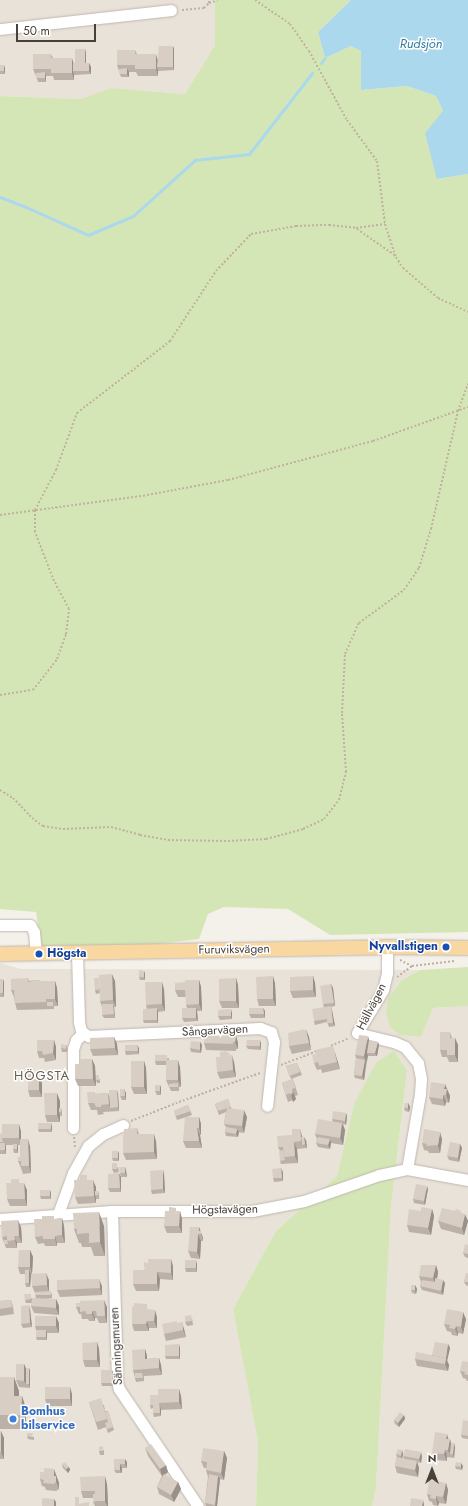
<!DOCTYPE html>
<meta charset="utf-8">
<style>
body{margin:0}
#map{position:relative;width:468px;height:1506px;overflow:hidden;background:#f4f1eb;font-family:Jost,sans-serif}
div>[style]{position:absolute}
.residential>*{inset:0;background:#e8e2d9}
.green>*{inset:0;background:#d5e6b6}
.water>*{inset:0;background:#abd8ed}
.stream>*{height:3px;margin:-1.5px;padding:0 1.5px;transform-origin:1.5px;border-radius:1.5px;background:#abd8ed}
.path>*{height:2px;margin-top:-1px;transform-origin:0;background:repeating-linear-gradient(90deg,#c1b2a0 0 2px,transparent 0 4px)}
.roads{filter:drop-shadow(0 0 1px #c0b7ae) drop-shadow(0 0 1px #c0b7ae)}
.minor>*{height:11px;margin:-5.5px;padding:0 5.5px;transform-origin:5.5px;border-radius:5.5px;background:#fff}
.major>*{height:14px;margin:-7px;padding:0 7px;transform-origin:7px;border-radius:7px;background:#f9d7a0}
.wall>*{inset:0;background:#bbb1a9}
.shaded-wall>*{inset:0;background:#989089}
.building>*{inset:0;background:#d9cec4}
.dots>*{width:11px;height:11px;translate:-50% -50%;box-sizing:border-box;border:2px solid #fff;border-radius:50%}
span{translate:-50% -50%;white-space:nowrap;text-align:center;line-height:1.15;-webkit-text-stroke:3px #fff;paint-order:stroke}
.transit-label{font-size:12px;color:#164399;font-weight:700}
.right{translate:-100% -50%;text-align:right}
.left{translate:0 -50%;text-align:left}
.street-label{font-size:12px;color:#484139}
.shop-label{font-size:12px;color:#366cbe;font-weight:700}
.water-label{font-size:13px;color:#337b9f;font-style:italic}
.neighbourhood-label{font-size:13px;color:#6a5e51;letter-spacing:1px}
.north{position:absolute;left:412px;top:1450px;width:40px;height:40px;-webkit-text-stroke:3px #fff;paint-order:stroke;rotate:0deg;font-size:11px;font-weight:700;line-height:16px;text-align:center;color:#484139}
.north::after{content:'';display:block;margin:auto;width:14px;height:18px;background:#484139;clip-path:polygon(50% 0,100% 100%,50% 72%,0 100%)}
.scale{position:absolute;left:16px;top:24px;width:80px;height:18px;box-sizing:border-box;border:2px solid #484139;border-top:0;padding-left:5px;font-size:12px;line-height:14px;white-space:nowrap;color:#484139;-webkit-text-stroke:3px #fff;paint-order:stroke}
</style>
<div id="map">
<div class="residential">
<div style="clip-path:polygon(0 0,215px 0,215px 45px,185px 94px,111px 88px,82px 99px,0 96px)"></div>
<div style="clip-path:polygon(0 963px,21px 969px,420px 970px,402px 980px,400px 1035px,421px 1037px,433px 1008px,468px 1006px,468px 1506px,372px 1506px,376px 1488px,391px 1207px,407px 1071px,354px 1104px,337px 1176px,276px 1231px,233px 1309px,258px 1442px,256px 1506px,0 1506px)"></div>
</div>
<div class="green">
<div style="clip-path:polygon(215px 0,351px 0,318px 32px,325px 58px,351px 46px,361px 51px,361px 90px,407px 86px,436px 96px,443px 111px,438px 179px,468px 174px,468px 932px,330px 935px,288px 909px,224px 907px,208px 914px,199px 939px,150px 945px,41px 946px,36px 912px,0 909px,0 96px,81px 99px,111px 88px,185px 94px,215px 45px)"></div>
<div style="clip-path:polygon(468px 967px,468px 1006px,433px 1008px,421px 1037px,400px 1035px,390px 1027px,386px 1011px,388px 998px,402px 980px,420px 970px)"></div>
<div style="clip-path:polygon(394px 1051px,407px 1071px,391px 1207px,376px 1488px,372px 1506px,256px 1506px,258px 1442px,233px 1309px,276px 1231px,337px 1176px,354px 1104px,376px 1063px)"></div>
</div>
<div class="water">
<div style="clip-path:polygon(351px 0,468px 0,468px 174px,437px 179px,425px 133px,443px 111px,436px 96px,407px 86px,361px 90px,361px 51px,351px 46px,325px 58px,318px 32px)"></div>
</div>
<div class="stream">
<div style="left:321px;top:63px;width:6px;rotate:-51deg"></div>
<div style="left:0;top:197px;width:28px;rotate:21deg"></div>
<div style="left:26px;top:207px;width:68px;rotate:24.3deg"></div>
<div style="left:88px;top:235px;width:49px;rotate:-22.9deg"></div>
<div style="left:133px;top:216px;width:84px;rotate:-42.1deg"></div>
<div style="left:195px;top:160px;width:54px;rotate:-6.3deg"></div>
<div style="left:249px;top:154px;width:103px;rotate:-52.1deg"></div>
</div>
<div class="path">
<div style="left:255px;top:0;width:42px;rotate:34.4deg"></div>
<div style="left:290px;top:24px;width:33px;rotate:55deg"></div>
<div style="left:309px;top:51px;width:79px;rotate:61.2deg"></div>
<div style="left:347px;top:120px;width:51px;rotate:53.8deg"></div>
<div style="left:377px;top:161px;width:64px;rotate:82.8deg"></div>
<div style="left:385px;top:224px;width:35px;rotate:72deg"></div>
<div style="left:396px;top:257px;width:13px;rotate:58deg"></div>
<div style="left:403px;top:268px;width:46px;rotate:40.6deg"></div>
<div style="left:438px;top:298px;width:33px;rotate:25deg"></div>
<div style="left:209px;top:3px;width:9px;rotate:-18deg"></div>
<div style="left:182px;top:10px;width:22px;rotate:-5deg"></div>
<div style="left:204px;top:8px;width:7px;rotate:-45deg"></div>
<div style="left:209px;top:3px;width:3px;rotate:-90deg"></div>
<div style="left:357px;top:229px;width:47px;rotate:34.7deg"></div>
<div style="left:0;top:515px;width:148px;rotate:-7.7deg"></div>
<div style="left:147px;top:495px;width:82px;rotate:-10.5deg"></div>
<div style="left:228px;top:480px;width:150px;rotate:-15.1deg"></div>
<div style="left:373px;top:441px;width:101px;rotate:-19.7deg"></div>
<div style="left:0;top:695px;width:33px;rotate:-9deg"></div>
<div style="left:33px;top:690px;width:39px;rotate:-52deg"></div>
<div style="left:57px;top:659px;width:27px;rotate:-70deg"></div>
<div style="left:66px;top:634px;width:25px;rotate:-83deg"></div>
<div style="left:69px;top:609px;width:32px;rotate:-118deg"></div>
<div style="left:54px;top:581px;width:53px;rotate:-111.2deg"></div>
<div style="left:35px;top:532px;width:22px;rotate:-90deg"></div>
<div style="left:35px;top:510px;width:45px;rotate:-62.3deg"></div>
<div style="left:56px;top:470px;width:61px;rotate:-69.8deg"></div>
<div style="left:77px;top:413px;width:118px;rotate:-37.7deg"></div>
<div style="left:170px;top:341px;width:84px;rotate:-56.7deg"></div>
<div style="left:216px;top:271px;width:51px;rotate:-46.6deg"></div>
<div style="left:251px;top:234px;width:46px;rotate:-10.1deg"></div>
<div style="left:296px;top:226px;width:33px;rotate:-2deg"></div>
<div style="left:329px;top:225px;width:27px;rotate:6deg"></div>
<div style="left:356px;top:228px;width:29px;rotate:-8deg"></div>
<div style="left:0;top:790px;width:15px;rotate:32deg"></div>
<div style="left:13px;top:798px;width:28px;rotate:46deg"></div>
<div style="left:32px;top:818px;width:14px;rotate:36deg"></div>
<div style="left:43px;top:826px;width:20px;rotate:9deg"></div>
<div style="left:63px;top:829px;width:48px;rotate:-2.4deg"></div>
<div style="left:111px;top:827px;width:30px;rotate:15deg"></div>
<div style="left:140px;top:835px;width:28px;rotate:10deg"></div>
<div style="left:168px;top:840px;width:60px;rotate:1deg"></div>
<div style="left:228px;top:841px;width:38px;rotate:-3deg"></div>
<div style="left:266px;top:839px;width:38px;rotate:-15deg"></div>
<div style="left:303px;top:829px;width:23px;rotate:-25deg"></div>
<div style="left:324px;top:819px;width:24px;rotate:-52deg"></div>
<div style="left:339px;top:800px;width:29px;rotate:-76deg"></div>
<div style="left:346px;top:772px;width:59px;rotate:-93.9deg"></div>
<div style="left:342px;top:713px;width:59px;rotate:-87.1deg"></div>
<div style="left:345px;top:654px;width:34px;rotate:-66deg"></div>
<div style="left:359px;top:623px;width:56px;rotate:-36.3deg"></div>
<div style="left:404px;top:590px;width:27px;rotate:-56deg"></div>
<div style="left:419px;top:568px;width:41px;rotate:-72.9deg"></div>
<div style="left:431px;top:529px;width:121px;rotate:-77.1deg"></div>
<div style="left:458px;top:411px;width:29px;rotate:-70deg"></div>
<div style="left:400px;top:960px;width:13px;rotate:27deg"></div>
<div style="left:397px;top:977px;width:19px;rotate:-36deg"></div>
<div style="left:412px;top:966px;width:43px;rotate:-6.6deg"></div>
<div style="left:331px;top:1046px;width:20px;rotate:-24deg"></div>
<div style="left:281px;top:1065px;width:40px;rotate:-21deg"></div>
<div style="left:131px;top:1121px;width:52px;rotate:-21.6deg"></div>
<div style="left:179px;top:1102px;width:86px;rotate:-19.7deg"></div>
<div style="left:74px;top:1137px;width:10px;rotate:84deg"></div>
</div>
<div class="roads">
<div class="minor">
<div style="left:0;top:29px;width:172px;rotate:-6.3deg"></div>
<div style="left:0;top:925px;width:30px"></div>
<div style="left:30px;top:925px;width:8px;rotate:60deg"></div>
<div style="left:34px;top:932px;width:22px;rotate:85deg"></div>
<div style="left:387px;top:947px;width:26px;rotate:90deg"></div>
<div style="left:387px;top:973px;width:17px;rotate:103deg"></div>
<div style="left:383px;top:990px;width:50px;rotate:121.2deg"></div>
<div style="left:357px;top:1033px;width:38px;rotate:14deg"></div>
<div style="left:394px;top:1042px;width:12px;rotate:24deg"></div>
<div style="left:405px;top:1047px;width:21px;rotate:51deg"></div>
<div style="left:418px;top:1063px;width:16px;rotate:79deg"></div>
<div style="left:421px;top:1079px;width:15px;rotate:94deg"></div>
<div style="left:420px;top:1094px;width:76px;rotate:99.8deg"></div>
<div style="left:77px;top:953px;width:69px;rotate:88.3deg"></div>
<div style="left:79px;top:1022px;width:9px;rotate:77deg"></div>
<div style="left:81px;top:1031px;width:9px;rotate:36deg"></div>
<div style="left:88px;top:1036px;width:172px;rotate:-2.7deg"></div>
<div style="left:260px;top:1028px;width:12px;rotate:20deg"></div>
<div style="left:271px;top:1032px;width:10px;rotate:73deg"></div>
<div style="left:274px;top:1042px;width:64px;rotate:96.2deg"></div>
<div style="left:73px;top:1128px;width:79px;rotate:-90deg"></div>
<div style="left:73px;top:1049px;width:9px;rotate:-72deg"></div>
<div style="left:76px;top:1040px;width:10px;rotate:-45deg"></div>
<div style="left:112px;top:1211px;width:171px;rotate:88.3deg"></div>
<div style="left:117px;top:1382px;width:7px;rotate:74deg"></div>
<div style="left:119px;top:1389px;width:141px;rotate:56deg"></div>
<div style="left:58px;top:1214px;width:44px;rotate:-69.9deg"></div>
<div style="left:73px;top:1173px;width:31px;rotate:-61deg"></div>
<div style="left:88px;top:1146px;width:19px;rotate:-39deg"></div>
<div style="left:103px;top:1134px;width:22px;rotate:-24deg"></div>
<div style="left:0;top:1219px;width:112px;rotate:-4.1deg"></div>
<div style="left:112px;top:1211px;width:140px"></div>
<div style="left:252px;top:1211px;width:53px;rotate:-10.9deg"></div>
<div style="left:304px;top:1201px;width:79px;rotate:-19.1deg"></div>
<div style="left:379px;top:1175px;width:29px;rotate:-12deg"></div>
<div style="left:407px;top:1169px;width:62px;rotate:10.2deg"></div>
</div>
<div class="major">
<div style="left:0;top:954px;width:387px;rotate:-1deg"></div>
<div style="left:387px;top:947px;width:81px;rotate:0.7deg"></div>
</div>
</div>
<div class="wall">
<div style="clip-path:polygon(173px 46px,174px 49px,174px 70px,158px 71px,158px 76px,138px 76px,136px 72px,129px 72px,129px 77px,121px 77px,117px 65px,135px 50px,137px 54px,158px 60px)"></div>
<div style="clip-path:polygon(85px 49px,86px 53px,86px 63px,89px 63px,91px 67px,91px 74px,74px 75px,74px 80px,54px 80px,53px 76px,46px 76px,46px 82px,38px 82px,36px 76px,33px 69px,51px 54px,53px 58px,75px 63px)"></div>
<div style="clip-path:polygon(0 65px,5px 68px,5px 74px,0 74px)"></div>
<div style="clip-path:polygon(144px 971px,145px 974px,145px 980px,140px 980px,139px 977px)"></div>
<div style="clip-path:polygon(313px 976px,315px 983px,316px 997px,293px 998px,290px 991px)"></div>
<div style="clip-path:polygon(28px 978px,29px 981px,39px 980px,40px 981px,55px 981px,57px 988px,58px 1006px,54px 1006px,54px 1009px,17px 1010px,15px 1003px,14px 997px,11px 990px)"></div>
<div style="clip-path:polygon(236px 978px,238px 985px,239px 1008px,222px 1008px,219px 1001px)"></div>
<div style="clip-path:polygon(0 979px,4px 982px,4px 997px,0 997px)"></div>
<div style="clip-path:polygon(199px 980px,201px 987px,202px 1011px,197px 1011px,198px 1021px,184px 1022px,182px 1018px,187px 1008px,186px 1005px,186px 997px,178px 997px,175px 990px,185px 982px)"></div>
<div style="clip-path:polygon(115px 981px,116px 1007px,114px 1007px,115px 1018px,104px 1018px,102px 1015px,102px 1007px,100px 1001px,100px 993px,96px 994px,95px 990px)"></div>
<div style="clip-path:polygon(275px 983px,276px 1006px,259px 1006px,257px 999px)"></div>
<div style="clip-path:polygon(331px 984px,333px 988px,335px 1006px,331px 1007px,335px 1026px,329px 1027px,327px 1022px,315px 1025px,314px 1021px,324px 1007px,323px 1004px)"></div>
<div style="clip-path:polygon(164px 989px,165px 1011px,158px 1012px,158px 1023px,144px 1023px,143px 1020px,147px 1009px,146px 1005px)"></div>
<div style="clip-path:polygon(263px 1008px,265px 1011px,265px 1018px,251px 1018px,249px 1014px)"></div>
<div style="clip-path:polygon(232px 1013px,232px 1019px,220px 1020px,218px 1016px)"></div>
<div style="clip-path:polygon(306px 1030px,309px 1037px,311px 1050px,292px 1054px,289px 1046px)"></div>
<div style="clip-path:polygon(450px 1032px,452px 1038px,455px 1038px,458px 1045px,458px 1062px,449px 1062px,447px 1057px,442px 1057px,440px 1050px)"></div>
<div style="clip-path:polygon(236px 1036px,238px 1043px,238px 1049px,236px 1049px,236px 1051px,206px 1050px,204px 1043px)"></div>
<div style="clip-path:polygon(114px 1037px,117px 1044px,118px 1055px,93px 1056px,90px 1049px)"></div>
<div style="clip-path:polygon(54px 1040px,56px 1047px,56px 1060px,45px 1062px,44px 1058px,39px 1058px,37px 1051px)"></div>
<div style="clip-path:polygon(369px 1040px,378px 1042px,379px 1045px,377px 1056px,368px 1056px,364px 1080px,355px 1078px,354px 1075px,356px 1058px,355px 1055px)"></div>
<div style="clip-path:polygon(200px 1042px,202px 1045px,201px 1053px,191px 1052px,190px 1048px)"></div>
<div style="clip-path:polygon(261px 1043px,261px 1050px,248px 1049px,246px 1046px)"></div>
<div style="clip-path:polygon(66px 1045px,68px 1048px,67px 1052px,62px 1052px,61px 1048px)"></div>
<div style="clip-path:polygon(139px 1048px,139px 1054px,126px 1055px,125px 1051px)"></div>
<div style="clip-path:polygon(227px 1053px,230px 1055px,234px 1062px,236px 1077px,220px 1079px,217px 1072px,220px 1057px)"></div>
<div style="clip-path:polygon(335px 1053px,340px 1069px,322px 1073px,321px 1069px,317px 1070px,314px 1063px)"></div>
<div style="clip-path:polygon(169px 1058px,169px 1060px,180px 1067px,181px 1087px,179px 1087px,179px 1091px,171px 1091px,166px 1080px,166px 1065px,156px 1065px,155px 1061px)"></div>
<div style="clip-path:polygon(92px 1059px,95px 1066px,96px 1086px,78px 1086px,75px 1079px,80px 1064px)"></div>
<div style="clip-path:polygon(144px 1061px,146px 1068px,147px 1094px,134px 1094px,131px 1087px)"></div>
<div style="clip-path:polygon(297px 1063px,302px 1075px,291px 1079px,286px 1066px)"></div>
<div style="clip-path:polygon(39px 1072px,42px 1080px,42px 1097px,30px 1097px,28px 1090px)"></div>
<div style="clip-path:polygon(100px 1079px,100px 1083px,97px 1083px,96px 1080px)"></div>
<div style="clip-path:polygon(293px 1079px,298px 1095px,295px 1096px,296px 1099px,293px 1102px,293px 1100px,288px 1102px,282px 1083px)"></div>
<div style="clip-path:polygon(160px 1085px,161px 1088px,161px 1095px,157px 1095px,155px 1091px)"></div>
<div style="clip-path:polygon(447px 1089px,450px 1096px,449px 1103px,446px 1102px,445px 1106px,432px 1104px,429px 1097px)"></div>
<div style="clip-path:polygon(94px 1092px,95px 1094px,108px 1093px,109px 1097px,118px 1093px,119px 1111px,103px 1112px,104px 1114px,98px 1115px,97px 1110px,91px 1110px,88px 1103px)"></div>
<div style="clip-path:polygon(126px 1093px,126px 1100px,122px 1100px,120px 1096px)"></div>
<div style="clip-path:polygon(228px 1099px,231px 1108px,247px 1117px,244px 1133px,238px 1132px,238px 1137px,226px 1136px,225px 1132px,226px 1127px,224px 1124px,226px 1112px,219px 1115px,215px 1104px)"></div>
<div style="clip-path:polygon(60px 1101px,60px 1108px,61px 1108px,62px 1111px,62px 1116px,60px 1116px,60px 1122px,47px 1122px,45px 1115px)"></div>
<div style="clip-path:polygon(408px 1103px,410px 1107px,409px 1112px,405px 1111px,404px 1108px)"></div>
<div style="clip-path:polygon(188px 1105px,192px 1115px,177px 1120px,174px 1111px)"></div>
<div style="clip-path:polygon(346px 1113px,347px 1117px,346px 1125px,343px 1124px,345px 1130px,343px 1145px,331px 1143px,330px 1149px,318px 1147px,316px 1143px,317px 1139px,315px 1134px,333px 1122px,332px 1119px)"></div>
<div style="clip-path:polygon(199px 1117px,201px 1124px,201px 1135px,200px 1135px,202px 1148px,186px 1148px,183px 1141px)"></div>
<div style="clip-path:polygon(51px 1123px,52px 1127px,52px 1132px,39px 1132px,38px 1129px)"></div>
<div style="clip-path:polygon(137px 1128px,139px 1134px,156px 1141px,157px 1159px,126px 1160px,123px 1153px,124px 1135px)"></div>
<div style="clip-path:polygon(21px 1131px,21px 1139px,30px 1146px,31px 1173px,23px 1174px,21px 1168px,18px 1161px,20px 1157px,20px 1145px,18px 1145px,18px 1153px,14px 1153px,13px 1149px,13px 1145px,6px 1145px,6px 1154px,0 1154px,0 1134px)"></div>
<div style="clip-path:polygon(302px 1137px,306px 1140px,307px 1148px,297px 1149px,298px 1163px,281px 1164px,280px 1161px,280px 1151px,278px 1147px)"></div>
<div style="clip-path:polygon(442px 1139px,440px 1153px,429px 1153px,428px 1151px,424px 1150px,422px 1143px)"></div>
<div style="clip-path:polygon(460px 1144px,462px 1148px,459px 1162px,449px 1160px,447px 1156px)"></div>
<div style="clip-path:polygon(118px 1151px,119px 1154px,119px 1161px,113px 1161px,112px 1158px)"></div>
<div style="clip-path:polygon(118px 1167px,119px 1172px,114px 1173px,112px 1169px)"></div>
<div style="clip-path:polygon(125px 1167px,126px 1171px,127px 1177px,121px 1177px,120px 1173px)"></div>
<div style="clip-path:polygon(283px 1172px,283px 1181px,274px 1182px,273px 1178px)"></div>
<div style="clip-path:polygon(164px 1174px,165px 1193px,152px 1194px,151px 1190px)"></div>
<div style="clip-path:polygon(121px 1177px,121px 1192px,110px 1192px,108px 1188px)"></div>
<div style="clip-path:polygon(89px 1180px,96px 1187px,96px 1191px,98px 1191px,99px 1194px,99px 1199px,96px 1199px,96px 1203px,78px 1204px,75px 1197px)"></div>
<div style="clip-path:polygon(21px 1183px,27px 1190px,27px 1206px,10px 1206px,7px 1199px)"></div>
<div style="clip-path:polygon(428px 1189px,425px 1205px,414px 1203px,413px 1199px)"></div>
<div style="clip-path:polygon(50px 1190px,51px 1193px,51px 1199px,41px 1199px,40px 1196px)"></div>
<div style="clip-path:polygon(432px 1209px,434px 1216px,431px 1235px,409px 1232px,407px 1225px,421px 1211px)"></div>
<div style="clip-path:polygon(169px 1211px,180px 1211px,182px 1219px,182px 1233px,167px 1233px,164px 1226px)"></div>
<div style="clip-path:polygon(462px 1213px,468px 1221px,464px 1235px,441px 1229px,438px 1221px)"></div>
<div style="clip-path:polygon(62px 1218px,64px 1226px,65px 1243px,57px 1243px,57px 1246px,45px 1246px,44px 1243px,38px 1244px,35px 1237px,55px 1219px)"></div>
<div style="clip-path:polygon(104px 1226px,105px 1256px,94px 1256px,91px 1247px,82px 1247px,81px 1243px,79px 1243px,74px 1229px)"></div>
<div style="clip-path:polygon(21px 1227px,22px 1243px,17px 1243px,17px 1248px,6px 1248px,2px 1237px)"></div>
<div style="clip-path:polygon(199px 1227px,203px 1238px,203px 1241px,201px 1241px,200px 1259px,191px 1258px,188px 1251px)"></div>
<div style="clip-path:polygon(468px 1245px,468px 1258px,465px 1257px,463px 1253px)"></div>
<div style="clip-path:polygon(30px 1250px,33px 1257px,32px 1274px,31px 1274px,30px 1287px,26px 1287px,25px 1283px,25px 1274px,20px 1274px,18px 1267px)"></div>
<div style="clip-path:polygon(197px 1264px,197px 1272px,186px 1272px,185px 1268px)"></div>
<div style="clip-path:polygon(436px 1265px,438px 1272px,437px 1279px,445px 1283px,443px 1295px,422px 1290px,420px 1286px,421px 1282px,419px 1276px)"></div>
<div style="clip-path:polygon(173px 1266px,173px 1280px,160px 1279px,159px 1291px,136px 1291px,133px 1284px,143px 1270px)"></div>
<div style="clip-path:polygon(468px 1273px,468px 1286px,466px 1285px,464px 1282px)"></div>
<div style="clip-path:polygon(49px 1280px,49px 1291px,52px 1294px,52px 1298px,47px 1299px,56px 1299px,59px 1306px,59px 1315px,34px 1313px,31px 1306px,32px 1303px,26px 1303px,25px 1300px,32px 1298px,36px 1298px,35px 1293px,32px 1286px)"></div>
<div style="clip-path:polygon(415px 1285px,417px 1289px,416px 1294px,412px 1293px,411px 1290px)"></div>
<div style="clip-path:polygon(102px 1286px,102px 1295px,60px 1297px,57px 1290px)"></div>
<div style="clip-path:polygon(11px 1300px,13px 1307px,14px 1314px,0 1316px,0 1301px)"></div>
<div style="clip-path:polygon(76px 1307px,107px 1307px,107px 1323px,99px 1323px,97px 1318px,95px 1318px,95px 1321px,89px 1321px,88px 1319px,82px 1319px,81px 1314px,79px 1314px)"></div>
<div style="clip-path:polygon(30px 1309px,32px 1327px,23px 1328px,21px 1324px)"></div>
<div style="clip-path:polygon(149px 1309px,157px 1317px,157px 1328px,149px 1328px,149px 1331px,134px 1331px,132px 1324px)"></div>
<div style="clip-path:polygon(192px 1318px,193px 1325px,187px 1326px,185px 1322px)"></div>
<div style="clip-path:polygon(466px 1319px,463px 1334px,458px 1333px,458px 1336px,452px 1335px,451px 1332px,447px 1331px,444px 1324px)"></div>
<div style="clip-path:polygon(59px 1323px,59px 1333px,47px 1333px,47px 1340px,37px 1340px,36px 1337px,36px 1330px,35px 1326px)"></div>
<div style="clip-path:polygon(178px 1323px,184px 1329px,186px 1337px,166px 1341px,164px 1334px)"></div>
<div style="clip-path:polygon(97px 1342px,99px 1349px,100px 1367px,85px 1367px,83px 1360px)"></div>
<div style="clip-path:polygon(448px 1344px,450px 1348px,447px 1361px,449px 1365px,448px 1371px,417px 1366px,415px 1359px,432px 1355px)"></div>
<div style="clip-path:polygon(180px 1348px,180px 1359px,166px 1359px,165px 1356px)"></div>
<div style="clip-path:polygon(145px 1349px,147px 1356px,147px 1359px,159px 1358px,161px 1365px,162px 1375px,144px 1376px,144px 1381px,136px 1382px,133px 1370px)"></div>
<div style="clip-path:polygon(468px 1362px,468px 1381px,467px 1381px,466px 1379px,463px 1378px,460px 1371px)"></div>
<div style="clip-path:polygon(24px 1364px,26px 1368px,29px 1368px,30px 1371px,30px 1388px,19px 1387px,16px 1380px)"></div>
<div style="clip-path:polygon(112px 1370px,113px 1373px,113px 1386px,102px 1386px,101px 1383px)"></div>
<div style="clip-path:polygon(0 1377px,19px 1391px,19px 1396px,22px 1396px,26px 1409px,26px 1429px,0 1429px)"></div>
<div style="clip-path:polygon(179px 1389px,181px 1396px,182px 1409px,161px 1410px,161px 1416px,154px 1417px,153px 1413px,153px 1408px,151px 1409px,150px 1405px,158px 1395px)"></div>
<div style="clip-path:polygon(72px 1394px,72px 1406px,47px 1406px,45px 1399px)"></div>
<div style="clip-path:polygon(89px 1402px,104px 1405px,105px 1411px,108px 1411px,114px 1430px,108px 1433px,106px 1427px,98px 1430px)"></div>
<div style="clip-path:polygon(404px 1415px,405px 1419px,399px 1427px,395px 1424px,394px 1420px)"></div>
<div style="clip-path:polygon(468px 1421px,468px 1439px,462px 1438px,461px 1435px)"></div>
<div style="clip-path:polygon(0 1431px,4px 1438px,4px 1459px,0 1459px)"></div>
<div style="clip-path:polygon(27px 1436px,34px 1437px,34px 1440px,28px 1439px)"></div>
<div style="clip-path:polygon(449px 1439px,451px 1443px,455px 1447px,454px 1458px,447px 1457px,447px 1461px,435px 1460px,432px 1453px)"></div>
<div style="clip-path:polygon(145px 1448px,168px 1472px,165px 1475px,178px 1482px,181px 1489px,174px 1502px,159px 1494px,157px 1487px,162px 1476px,148px 1456px)"></div>
<div style="clip-path:polygon(104px 1450px,104px 1455px,100px 1455px,99px 1451px)"></div>
<div style="clip-path:polygon(402px 1450px,403px 1454px,402px 1458px,404px 1459px,403px 1456px,422px 1456px,421px 1463px,417px 1462px,419px 1468px,418px 1477px,397px 1473px,395px 1466px,397px 1457px,396px 1454px)"></div>
<div style="clip-path:polygon(224px 1451px,227px 1458px,224px 1480px,220px 1479px,217px 1506px,206px 1506px,205px 1503px,208px 1477px,206px 1470px,206px 1468px,204px 1468px,201px 1461px)"></div>
<div style="clip-path:polygon(114px 1459px,127px 1462px,127px 1468px,122px 1468px,122px 1473px,116px 1473px,114px 1470px)"></div>
<div style="clip-path:polygon(62px 1464px,69px 1467px,70px 1470px,68px 1473px,63px 1468px)"></div>
<div style="clip-path:polygon(455px 1466px,463px 1466px,462px 1470px,456px 1469px)"></div>
<div style="clip-path:polygon(57px 1476px,57px 1478px,59px 1483px,59px 1489px,56px 1491px,46px 1490px,45px 1487px,42px 1486px,40px 1479px)"></div>
<div style="clip-path:polygon(446px 1483px,448px 1490px,446px 1504px,439px 1503px,438px 1506px,433px 1505px,432px 1502px,429px 1501px,427px 1494px)"></div>
<div style="clip-path:polygon(107px 1484px,108px 1506px,95px 1506px,93px 1502px,93px 1498px,83px 1498px,81px 1491px)"></div>
</div>
<div class="shaded-wall">
<div style="clip-path:polygon(173px 46px,174px 49px,174px 70px,173px 67px)"></div>
<div style="clip-path:polygon(85px 49px,86px 53px,86px 67px,85px 63px)"></div>
<div style="clip-path:polygon(156px 54px,158px 61px,157px 67px,158px 71px,158px 76px,156px 69px)"></div>
<div style="clip-path:polygon(72px 58px,74px 65px,73px 71px,74px 75px,74px 80px,72px 73px)"></div>
<div style="clip-path:polygon(89px 63px,91px 67px,91px 74px,89px 71px)"></div>
<div style="clip-path:polygon(4px 65px,5px 68px,5px 74px,4px 71px)"></div>
<div style="clip-path:polygon(127px 68px,129px 72px,129px 77px,127px 74px)"></div>
<div style="clip-path:polygon(45px 72px,46px 76px,46px 82px,45px 78px)"></div>
<div style="clip-path:polygon(144px 971px,145px 974px,145px 980px,144px 977px)"></div>
<div style="clip-path:polygon(112px 974px,115px 981px,116px 1007px,113px 1000px)"></div>
<div style="clip-path:polygon(273px 976px,275px 983px,276px 1006px,273px 999px)"></div>
<div style="clip-path:polygon(313px 976px,315px 983px,316px 997px,313px 990px)"></div>
<div style="clip-path:polygon(236px 978px,238px 985px,239px 1008px,236px 1001px)"></div>
<div style="clip-path:polygon(3px 979px,4px 982px,4px 997px,3px 993px)"></div>
<div style="clip-path:polygon(199px 980px,201px 987px,202px 1011px,199px 1004px)"></div>
<div style="clip-path:polygon(55px 981px,57px 988px,58px 1006px,55px 999px)"></div>
<div style="clip-path:polygon(162px 982px,164px 989px,165px 1011px,162px 1004px)"></div>
<div style="clip-path:polygon(331px 984px,333px 988px,335px 1006px,334px 1003px)"></div>
<div style="clip-path:polygon(113px 1004px,114px 1007px,115px 1018px,114px 1014px)"></div>
<div style="clip-path:polygon(331px 1006px,332px 1010px,335px 1026px,333px 1023px)"></div>
<div style="clip-path:polygon(157px 1008px,158px 1012px,158px 1023px,157px 1020px)"></div>
<div style="clip-path:polygon(196px 1008px,197px 1011px,198px 1021px,196px 1018px)"></div>
<div style="clip-path:polygon(263px 1008px,265px 1011px,265px 1018px,264px 1014px)"></div>
<div style="clip-path:polygon(231px 1009px,232px 1013px,232px 1019px,231px 1016px)"></div>
<div style="clip-path:polygon(306px 1030px,309px 1037px,311px 1050px,309px 1043px)"></div>
<div style="clip-path:polygon(236px 1036px,238px 1043px,238px 1049px,235px 1042px)"></div>
<div style="clip-path:polygon(368px 1036px,370px 1043px,367px 1053px,368px 1056px,366px 1063px,364px 1056px)"></div>
<div style="clip-path:polygon(114px 1037px,117px 1044px,118px 1055px,115px 1048px)"></div>
<div style="clip-path:polygon(455px 1038px,458px 1045px,458px 1062px,455px 1055px)"></div>
<div style="clip-path:polygon(54px 1040px,56px 1047px,56px 1060px,53px 1053px)"></div>
<div style="clip-path:polygon(260px 1040px,261px 1043px,261px 1050px,260px 1046px)"></div>
<div style="clip-path:polygon(200px 1042px,202px 1045px,201px 1053px,200px 1050px)"></div>
<div style="clip-path:polygon(378px 1042px,379px 1045px,377px 1056px,375px 1053px)"></div>
<div style="clip-path:polygon(137px 1045px,139px 1048px,139px 1054px,138px 1051px)"></div>
<div style="clip-path:polygon(333px 1046px,335px 1053px,340px 1069px,337px 1062px)"></div>
<div style="clip-path:polygon(232px 1055px,234px 1062px,236px 1077px,233px 1070px)"></div>
<div style="clip-path:polygon(92px 1059px,95px 1066px,96px 1086px,93px 1079px)"></div>
<div style="clip-path:polygon(178px 1060px,180px 1067px,181px 1087px,178px 1080px)"></div>
<div style="clip-path:polygon(365px 1060px,366px 1063px,364px 1080px,362px 1076px)"></div>
<div style="clip-path:polygon(144px 1061px,146px 1068px,147px 1094px,144px 1087px)"></div>
<div style="clip-path:polygon(39px 1072px,42px 1080px,42px 1097px,39px 1090px)"></div>
<div style="clip-path:polygon(445px 1084px,450px 1096px,449px 1103px,444px 1089px)"></div>
<div style="clip-path:polygon(160px 1085px,161px 1088px,161px 1095px,160px 1091px)"></div>
<div style="clip-path:polygon(124px 1089px,126px 1093px,126px 1100px,125px 1096px)"></div>
<div style="clip-path:polygon(292px 1089px,296px 1099px,293px 1102px,291px 1095px)"></div>
<div style="clip-path:polygon(117px 1090px,118px 1093px,119px 1111px,118px 1107px)"></div>
<div style="clip-path:polygon(57px 1093px,60px 1101px,60px 1112px,59px 1112px,60px 1116px,60px 1122px,57px 1115px)"></div>
<div style="clip-path:polygon(108px 1093px,110px 1100px,110px 1108px,109px 1104px)"></div>
<div style="clip-path:polygon(443px 1095px,446px 1102px,445px 1106px,443px 1099px)"></div>
<div style="clip-path:polygon(408px 1103px,410px 1107px,409px 1112px,408px 1108px)"></div>
<div style="clip-path:polygon(244px 1110px,247px 1117px,244px 1133px,242px 1126px)"></div>
<div style="clip-path:polygon(346px 1113px,347px 1117px,346px 1125px,345px 1121px)"></div>
<div style="clip-path:polygon(199px 1117px,201px 1124px,201px 1135px,199px 1128px)"></div>
<div style="clip-path:polygon(51px 1123px,52px 1127px,52px 1132px,51px 1129px)"></div>
<div style="clip-path:polygon(342px 1123px,345px 1130px,343px 1145px,340px 1138px)"></div>
<div style="clip-path:polygon(19px 1124px,21px 1131px,21px 1145px,19px 1138px)"></div>
<div style="clip-path:polygon(197px 1128px,200px 1135px,202px 1148px,199px 1141px)"></div>
<div style="clip-path:polygon(237px 1129px,239px 1132px,238px 1137px,236px 1134px)"></div>
<div style="clip-path:polygon(300px 1129px,302px 1136px,303px 1145px,302px 1145px,301px 1141px)"></div>
<div style="clip-path:polygon(440px 1132px,442px 1139px,440px 1153px,438px 1145px)"></div>
<div style="clip-path:polygon(154px 1134px,156px 1141px,157px 1159px,154px 1152px)"></div>
<div style="clip-path:polygon(304px 1137px,306px 1140px,307px 1148px,305px 1144px)"></div>
<div style="clip-path:polygon(28px 1139px,30px 1146px,31px 1173px,29px 1166px)"></div>
<div style="clip-path:polygon(330px 1139px,331px 1143px,330px 1149px,328px 1145px)"></div>
<div style="clip-path:polygon(294px 1142px,297px 1149px,298px 1163px,295px 1156px)"></div>
<div style="clip-path:polygon(5px 1143px,6px 1147px,6px 1154px,5px 1150px)"></div>
<div style="clip-path:polygon(17px 1144px,18px 1147px,18px 1153px,17px 1149px)"></div>
<div style="clip-path:polygon(460px 1144px,462px 1148px,459px 1162px,458px 1158px)"></div>
<div style="clip-path:polygon(118px 1151px,119px 1154px,119px 1161px,118px 1158px)"></div>
<div style="clip-path:polygon(125px 1167px,126px 1171px,127px 1177px,125px 1173px)"></div>
<div style="clip-path:polygon(281px 1168px,283px 1172px,283px 1181px,282px 1178px)"></div>
<div style="clip-path:polygon(163px 1170px,164px 1174px,165px 1193px,163px 1189px)"></div>
<div style="clip-path:polygon(119px 1173px,121px 1177px,121px 1192px,120px 1188px)"></div>
<div style="clip-path:polygon(93px 1180px,96px 1187px,96px 1195px,95px 1195px,96px 1199px,96px 1203px,94px 1196px)"></div>
<div style="clip-path:polygon(24px 1183px,27px 1190px,27px 1206px,25px 1199px)"></div>
<div style="clip-path:polygon(427px 1186px,428px 1189px,425px 1205px,424px 1201px)"></div>
<div style="clip-path:polygon(50px 1190px,51px 1193px,51px 1199px,50px 1196px)"></div>
<div style="clip-path:polygon(432px 1209px,434px 1216px,431px 1235px,428px 1228px)"></div>
<div style="clip-path:polygon(180px 1211px,182px 1219px,182px 1233px,179px 1226px)"></div>
<div style="clip-path:polygon(99px 1212px,104px 1226px,105px 1256px,100px 1242px)"></div>
<div style="clip-path:polygon(465px 1214px,468px 1221px,464px 1235px,462px 1228px)"></div>
<div style="clip-path:polygon(62px 1218px,64px 1226px,65px 1243px,62px 1235px)"></div>
<div style="clip-path:polygon(18px 1220px,21px 1227px,22px 1243px,19px 1236px)"></div>
<div style="clip-path:polygon(199px 1227px,203px 1238px,203px 1241px,201px 1234px,199px 1231px)"></div>
<div style="clip-path:polygon(198px 1234px,201px 1241px,200px 1259px,197px 1252px)"></div>
<div style="clip-path:polygon(14px 1236px,17px 1243px,17px 1248px)"></div>
<div style="clip-path:polygon(55px 1236px,57px 1243px,57px 1246px,55px 1239px)"></div>
<div style="clip-path:polygon(30px 1250px,33px 1257px,32px 1274px,30px 1267px)"></div>
<div style="clip-path:polygon(171px 1259px,173px 1266px,173px 1280px,171px 1273px)"></div>
<div style="clip-path:polygon(196px 1260px,197px 1264px,197px 1272px,196px 1268px)"></div>
<div style="clip-path:polygon(436px 1265px,438px 1272px,436px 1285px,433px 1278px)"></div>
<div style="clip-path:polygon(29px 1270px,31px 1274px,30px 1287px,29px 1283px)"></div>
<div style="clip-path:polygon(157px 1272px,160px 1279px,159px 1291px,157px 1284px)"></div>
<div style="clip-path:polygon(46px 1273px,49px 1280px,49px 1292px,47px 1285px)"></div>
<div style="clip-path:polygon(99px 1279px,102px 1286px,102px 1295px,100px 1288px)"></div>
<div style="clip-path:polygon(443px 1280px,445px 1283px,443px 1295px,441px 1291px)"></div>
<div style="clip-path:polygon(415px 1285px,417px 1289px,416px 1294px,415px 1290px)"></div>
<div style="clip-path:polygon(56px 1299px,59px 1306px,59px 1315px,56px 1308px)"></div>
<div style="clip-path:polygon(104px 1300px,107px 1307px,107px 1323px,105px 1316px)"></div>
<div style="clip-path:polygon(29px 1305px,30px 1309px,32px 1327px,30px 1323px)"></div>
<div style="clip-path:polygon(155px 1310px,157px 1317px,157px 1328px,154px 1321px)"></div>
<div style="clip-path:polygon(92px 1311px,95px 1318px,95px 1321px,92px 1314px)"></div>
<div style="clip-path:polygon(463px 1312px,466px 1319px,463px 1334px,461px 1327px)"></div>
<div style="clip-path:polygon(56px 1316px,59px 1323px,59px 1333px,56px 1326px)"></div>
<div style="clip-path:polygon(147px 1321px,149px 1328px,149px 1331px,146px 1324px)"></div>
<div style="clip-path:polygon(182px 1322px,184px 1329px,186px 1337px,183px 1330px)"></div>
<div style="clip-path:polygon(456px 1326px,458px 1333px,458px 1336px,455px 1329px)"></div>
<div style="clip-path:polygon(46px 1330px,47px 1333px,47px 1340px,46px 1337px)"></div>
<div style="clip-path:polygon(97px 1342px,99px 1349px,100px 1367px,97px 1360px)"></div>
<div style="clip-path:polygon(179px 1344px,180px 1348px,180px 1359px,179px 1356px)"></div>
<div style="clip-path:polygon(448px 1344px,450px 1348px,447px 1361px,446px 1358px)"></div>
<div style="clip-path:polygon(145px 1349px,147px 1356px,147px 1366px,145px 1359px)"></div>
<div style="clip-path:polygon(159px 1358px,161px 1365px,162px 1375px,159px 1368px)"></div>
<div style="clip-path:polygon(446px 1358px,449px 1365px,448px 1371px,445px 1364px)"></div>
<div style="clip-path:polygon(24px 1364px,27px 1371px,26px 1384px,24px 1381px)"></div>
<div style="clip-path:polygon(29px 1368px,30px 1371px,30px 1388px,29px 1384px)"></div>
<div style="clip-path:polygon(112px 1370px,113px 1373px,113px 1386px,112px 1383px)"></div>
<div style="clip-path:polygon(14px 1377px,19px 1391px,19px 1409px,14px 1396px)"></div>
<div style="clip-path:polygon(70px 1387px,72px 1394px,72px 1406px,70px 1399px)"></div>
<div style="clip-path:polygon(179px 1389px,181px 1396px,182px 1409px,179px 1402px)"></div>
<div style="clip-path:polygon(22px 1396px,26px 1409px,26px 1429px,21px 1415px)"></div>
<div style="clip-path:polygon(160px 1406px,161px 1410px,161px 1416px,160px 1413px)"></div>
<div style="clip-path:polygon(404px 1415px,405px 1419px,399px 1427px,398px 1423px)"></div>
<div style="clip-path:polygon(1px 1431px,4px 1438px,4px 1459px,1px 1452px)"></div>
<div style="clip-path:polygon(447px 1434px,449px 1441px,446px 1439px)"></div>
<div style="clip-path:polygon(450px 1439px,452px 1446px,450px 1454px,448px 1450px)"></div>
<div style="clip-path:polygon(454px 1443px,455px 1447px,454px 1458px,453px 1454px)"></div>
<div style="clip-path:polygon(402px 1450px,403px 1454px,402px 1459px,401px 1456px)"></div>
<div style="clip-path:polygon(445px 1450px,447px 1457px,447px 1461px,444px 1454px)"></div>
<div style="clip-path:polygon(224px 1451px,227px 1458px,224px 1480px,221px 1473px)"></div>
<div style="clip-path:polygon(421px 1452px,422px 1456px,421px 1463px,419px 1459px)"></div>
<div style="clip-path:polygon(125px 1459px,127px 1462px,127px 1468px,125px 1464px)"></div>
<div style="clip-path:polygon(417px 1461px,419px 1468px,418px 1477px,415px 1470px)"></div>
<div style="clip-path:polygon(461px 1463px,463px 1466px,462px 1470px,461px 1467px)"></div>
<div style="clip-path:polygon(120px 1464px,122px 1468px,122px 1473px,120px 1470px)"></div>
<div style="clip-path:polygon(166px 1465px,168px 1472px,162px 1476px,160px 1469px)"></div>
<div style="clip-path:polygon(69px 1467px,70px 1470px,68px 1473px,66px 1469px)"></div>
<div style="clip-path:polygon(54px 1469px,59px 1483px,59px 1489px,54px 1476px)"></div>
<div style="clip-path:polygon(105px 1476px,107px 1484px,108px 1506px,107px 1506px,105px 1501px)"></div>
<div style="clip-path:polygon(218px 1476px,220px 1479px,217px 1506px,216px 1506px,215px 1505px)"></div>
<div style="clip-path:polygon(178px 1482px,181px 1489px,174px 1502px,171px 1495px)"></div>
<div style="clip-path:polygon(446px 1483px,448px 1490px,446px 1504px,443px 1497px)"></div>
<div style="clip-path:polygon(436px 1496px,439px 1503px,438px 1506px,436px 1499px)"></div>
<div style="clip-path:polygon(54px 1499px,56px 1502px,56px 1506px,54px 1506px)"></div>
<div style="clip-path:polygon(423px 1500px,424px 1504px,424px 1506px,422px 1506px)"></div>
</div>
<div class="building">
<div style="clip-path:polygon(159px 46px,173px 46px,173px 67px,157px 67px)"></div>
<div style="clip-path:polygon(75px 49px,85px 49px,85px 63px,89px 63px,89px 71px,73px 71px,73px 63px,75px 63px)"></div>
<div style="clip-path:polygon(117px 50px,135px 50px,135px 54px,156px 54px,156px 69px,135px 69px,135px 65px,117px 65px)"></div>
<div style="clip-path:polygon(33px 54px,51px 54px,51px 58px,72px 58px,72px 73px,51px 73px,51px 69px,33px 69px)"></div>
<div style="clip-path:polygon(0 65px,4px 65px,4px 71px,0 71px)"></div>
<div style="clip-path:polygon(127px 68px,127px 74px,119px 74px,119px 69px)"></div>
<div style="clip-path:polygon(45px 72px,45px 78px,36px 78px,36px 73px)"></div>
<div style="clip-path:polygon(139px 970px,144px 971px,144px 977px,139px 977px)"></div>
<div style="clip-path:polygon(112px 974px,113px 1000px,100px 1001px,99px 975px)"></div>
<div style="clip-path:polygon(273px 976px,273px 999px,257px 999px,256px 977px)"></div>
<div style="clip-path:polygon(313px 976px,313px 990px,290px 991px,290px 977px)"></div>
<div style="clip-path:polygon(28px 978px,28px 982px,39px 980px,39px 981px,55px 981px,55px 999px,46px 999px,46px 1002px,15px 1003px,14px 990px,11px 990px,11px 979px)"></div>
<div style="clip-path:polygon(94px 978px,99px 978px,99px 990px,95px 990px)"></div>
<div style="clip-path:polygon(236px 978px,236px 1001px,219px 1001px,219px 979px)"></div>
<div style="clip-path:polygon(0 979px,3px 979px,3px 993px,0 993px)"></div>
<div style="clip-path:polygon(185px 980px,199px 980px,199px 1004px,186px 1005px,185px 990px,175px 990px,175px 983px,185px 982px)"></div>
<div style="clip-path:polygon(145px 982px,162px 982px,162px 1004px,146px 1005px)"></div>
<div style="clip-path:polygon(331px 984px,334px 1003px,323px 1004px,320px 986px)"></div>
<div style="clip-path:polygon(47px 1002px,53px 1002px,53px 1006px,47px 1006px)"></div>
<div style="clip-path:polygon(102px 1004px,113px 1004px,114px 1014px,102px 1015px)"></div>
<div style="clip-path:polygon(331px 1006px,333px 1023px,327px 1023px,327px 1019px,314px 1021px,312px 1009px)"></div>
<div style="clip-path:polygon(157px 1008px,157px 1020px,143px 1020px,143px 1009px)"></div>
<div style="clip-path:polygon(182px 1008px,196px 1008px,196px 1018px,182px 1018px)"></div>
<div style="clip-path:polygon(249px 1008px,263px 1008px,264px 1014px,249px 1014px)"></div>
<div style="clip-path:polygon(231px 1009px,231px 1016px,218px 1016px,218px 1010px)"></div>
<div style="clip-path:polygon(302px 1029px,306px 1030px,309px 1043px,289px 1046px,288px 1033px,302px 1030px)"></div>
<div style="clip-path:polygon(440px 1032px,450px 1032px,450px 1038px,455px 1038px,455px 1055px,447px 1055px,447px 1050px,440px 1050px)"></div>
<div style="clip-path:polygon(204px 1035px,236px 1036px,235px 1042px,233px 1042px,233px 1044px,204px 1043px)"></div>
<div style="clip-path:polygon(359px 1035px,368px 1036px,364px 1056px,355px 1055px)"></div>
<div style="clip-path:polygon(114px 1037px,115px 1048px,90px 1049px,90px 1038px)"></div>
<div style="clip-path:polygon(37px 1040px,54px 1040px,53px 1053px,43px 1055px,42px 1051px,37px 1051px)"></div>
<div style="clip-path:polygon(247px 1040px,260px 1040px,260px 1046px,246px 1046px)"></div>
<div style="clip-path:polygon(369px 1040px,378px 1042px,375px 1053px,367px 1053px)"></div>
<div style="clip-path:polygon(191px 1041px,200px 1042px,200px 1050px,190px 1048px)"></div>
<div style="clip-path:polygon(61px 1044px,66px 1045px,66px 1049px,61px 1048px)"></div>
<div style="clip-path:polygon(125px 1045px,137px 1045px,138px 1051px,125px 1051px)"></div>
<div style="clip-path:polygon(333px 1046px,337px 1062px,319px 1066px,318px 1062px,314px 1063px,312px 1055px,316px 1054px,315px 1050px)"></div>
<div style="clip-path:polygon(227px 1051px,227px 1053px,229px 1052px,230px 1055px,232px 1055px,233px 1070px,217px 1072px,216px 1057px,220px 1057px,220px 1052px)"></div>
<div style="clip-path:polygon(155px 1055px,167px 1055px,167px 1060px,166px 1060px,166px 1061px,155px 1061px)"></div>
<div style="clip-path:polygon(356px 1058px,365px 1060px,362px 1076px,354px 1075px)"></div>
<div style="clip-path:polygon(80px 1059px,92px 1059px,93px 1079px,75px 1079px,75px 1064px,80px 1064px)"></div>
<div style="clip-path:polygon(166px 1060px,178px 1060px,178px 1080px,166px 1080px)"></div>
<div style="clip-path:polygon(131px 1061px,144px 1061px,144px 1087px,131px 1087px)"></div>
<div style="clip-path:polygon(297px 1063px,300px 1072px,289px 1076px,286px 1066px)"></div>
<div style="clip-path:polygon(28px 1072px,39px 1072px,39px 1090px,28px 1090px)"></div>
<div style="clip-path:polygon(96px 1075px,99px 1075px,99px 1080px,96px 1080px)"></div>
<div style="clip-path:polygon(293px 1079px,295px 1088px,292px 1089px,293px 1092px,291px 1095px,290px 1093px,286px 1095px,282px 1083px)"></div>
<div style="clip-path:polygon(431px 1082px,445px 1084px,444px 1089px,447px 1089px,446px 1095px,443px 1095px,443px 1099px,429px 1097px)"></div>
<div style="clip-path:polygon(178px 1083px,178px 1087px,169px 1087px,169px 1084px)"></div>
<div style="clip-path:polygon(155px 1085px,160px 1085px,160px 1091px,155px 1091px)"></div>
<div style="clip-path:polygon(120px 1089px,124px 1089px,125px 1096px,120px 1096px)"></div>
<div style="clip-path:polygon(109px 1090px,117px 1090px,118px 1107px,110px 1108px)"></div>
<div style="clip-path:polygon(87px 1092px,94px 1092px,94px 1094px,108px 1093px,109px 1104px,101px 1105px,101px 1107px,96px 1107px,94px 1103px,88px 1103px)"></div>
<div style="clip-path:polygon(44px 1093px,57px 1093px,57px 1115px,45px 1115px)"></div>
<div style="clip-path:polygon(228px 1099px,231px 1107px,218px 1111px,215px 1104px)"></div>
<div style="clip-path:polygon(405px 1103px,408px 1103px,408px 1108px,404px 1108px)"></div>
<div style="clip-path:polygon(188px 1105px,191px 1111px,176px 1116px,174px 1111px)"></div>
<div style="clip-path:polygon(59px 1108px,61px 1108px,61px 1112px,59px 1112px)"></div>
<div style="clip-path:polygon(227px 1108px,244px 1110px,242px 1126px,224px 1124px)"></div>
<div style="clip-path:polygon(333px 1111px,346px 1113px,345px 1121px,332px 1119px)"></div>
<div style="clip-path:polygon(185px 1117px,199px 1117px,199px 1128px,197px 1128px,199px 1141px,183px 1141px)"></div>
<div style="clip-path:polygon(318px 1119px,342px 1123px,340px 1138px,315px 1134px)"></div>
<div style="clip-path:polygon(38px 1123px,51px 1123px,51px 1129px,38px 1129px)"></div>
<div style="clip-path:polygon(2px 1124px,19px 1124px,19px 1138px,2px 1138px)"></div>
<div style="clip-path:polygon(226px 1127px,237px 1129px,236px 1134px,225px 1132px)"></div>
<div style="clip-path:polygon(137px 1128px,137px 1134px,154px 1134px,154px 1152px,123px 1153px,123px 1135px,124px 1135px,124px 1129px)"></div>
<div style="clip-path:polygon(292px 1129px,300px 1129px,301px 1141px,294px 1142px,295px 1156px,284px 1157px,283px 1147px,278px 1147px,277px 1136px,292px 1135px)"></div>
<div style="clip-path:polygon(424px 1129px,440px 1132px,438px 1145px,426px 1146px,427px 1144px,422px 1143px)"></div>
<div style="clip-path:polygon(0 1134px,2px 1134px,2px 1138px,3px 1142px,0 1142px)"></div>
<div style="clip-path:polygon(301px 1137px,304px 1137px,305px 1144px,302px 1145px)"></div>
<div style="clip-path:polygon(318px 1137px,330px 1139px,328px 1145px,316px 1143px)"></div>
<div style="clip-path:polygon(20px 1139px,28px 1139px,29px 1166px,21px 1166px,21px 1161px,18px 1161px,18px 1157px,20px 1157px)"></div>
<div style="clip-path:polygon(450px 1142px,460px 1144px,458px 1158px,447px 1156px)"></div>
<div style="clip-path:polygon(0 1143px,5px 1143px,5px 1150px,0 1150px)"></div>
<div style="clip-path:polygon(13px 1144px,17px 1144px,17px 1149px,13px 1149px)"></div>
<div style="clip-path:polygon(283px 1150px,284px 1157px,285px 1160px,280px 1161px,279px 1151px)"></div>
<div style="clip-path:polygon(112px 1151px,118px 1151px,118px 1158px,112px 1158px)"></div>
<div style="clip-path:polygon(112px 1163px,117px 1163px,117px 1169px,112px 1169px)"></div>
<div style="clip-path:polygon(119px 1167px,125px 1167px,125px 1173px,120px 1173px)"></div>
<div style="clip-path:polygon(281px 1168px,282px 1178px,273px 1178px,272px 1169px)"></div>
<div style="clip-path:polygon(163px 1170px,163px 1189px,151px 1190px,150px 1171px)"></div>
<div style="clip-path:polygon(119px 1173px,120px 1188px,108px 1188px,108px 1174px)"></div>
<div style="clip-path:polygon(80px 1175px,87px 1175px,87px 1180px,93px 1180px,94px 1196px,75px 1197px,74px 1180px,80px 1180px)"></div>
<div style="clip-path:polygon(11px 1179px,19px 1179px,19px 1183px,24px 1183px,25px 1199px,7px 1199px,6px 1183px,11px 1183px)"></div>
<div style="clip-path:polygon(416px 1184px,427px 1186px,424px 1201px,413px 1199px)"></div>
<div style="clip-path:polygon(40px 1190px,50px 1190px,50px 1196px,40px 1196px)"></div>
<div style="clip-path:polygon(95px 1191px,98px 1191px,98px 1195px,95px 1195px)"></div>
<div style="clip-path:polygon(169px 1207px,176px 1208px,176px 1211px,180px 1211px,179px 1226px,164px 1226px,165px 1211px,169px 1211px)"></div>
<div style="clip-path:polygon(421px 1207px,432px 1209px,428px 1228px,407px 1225px,409px 1209px,421px 1211px)"></div>
<div style="clip-path:polygon(442px 1208px,455px 1211px,456px 1209px,461px 1211px,461px 1213px,465px 1214px,462px 1228px,438px 1221px)"></div>
<div style="clip-path:polygon(99px 1212px,100px 1242px,89px 1243px,89px 1233px,77px 1234px,77px 1229px,74px 1229px,73px 1213px)"></div>
<div style="clip-path:polygon(42px 1216px,54px 1216px,54px 1219px,62px 1218px,62px 1235px,55px 1236px,55px 1239px,43px 1239px,43px 1236px,35px 1237px,34px 1219px,42px 1219px)"></div>
<div style="clip-path:polygon(18px 1220px,19px 1236px,14px 1236px,15px 1240px,7px 1241px,7px 1236px,2px 1237px,1px 1221px)"></div>
<div style="clip-path:polygon(190px 1227px,199px 1227px,199px 1231px,201px 1231px,201px 1234px,198px 1234px,197px 1252px,188px 1251px)"></div>
<div style="clip-path:polygon(4px 1240px,7px 1240px,8px 1244px,4px 1244px)"></div>
<div style="clip-path:polygon(465px 1244px,468px 1245px,468px 1254px,463px 1253px)"></div>
<div style="clip-path:polygon(19px 1250px,30px 1250px,30px 1267px,18px 1267px)"></div>
<div style="clip-path:polygon(148px 1259px,171px 1259px,171px 1273px,157px 1272px,157px 1284px,133px 1284px,133px 1270px,143px 1270px,148px 1266px)"></div>
<div style="clip-path:polygon(185px 1260px,196px 1260px,196px 1268px,185px 1268px)"></div>
<div style="clip-path:polygon(144px 1262px,148px 1263px,148px 1266px,144px 1268px)"></div>
<div style="clip-path:polygon(421px 1265px,436px 1265px,433px 1278px,419px 1276px)"></div>
<div style="clip-path:polygon(25px 1270px,29px 1270px,29px 1283px,25px 1283px)"></div>
<div style="clip-path:polygon(46px 1273px,47px 1285px,32px 1286px,31px 1274px)"></div>
<div style="clip-path:polygon(466px 1273px,468px 1273px,468px 1282px,464px 1282px)"></div>
<div style="clip-path:polygon(435px 1278px,443px 1280px,441px 1291px,420px 1286px,422px 1280px,435px 1282px)"></div>
<div style="clip-path:polygon(99px 1279px,100px 1288px,57px 1290px,57px 1280px)"></div>
<div style="clip-path:polygon(411px 1285px,415px 1285px,415px 1290px,411px 1290px)"></div>
<div style="clip-path:polygon(51px 1291px,51px 1295px,35px 1295px,35px 1292px)"></div>
<div style="clip-path:polygon(24px 1294px,31px 1294px,31px 1299px,25px 1300px)"></div>
<div style="clip-path:polygon(32px 1298px,56px 1299px,56px 1308px,31px 1306px)"></div>
<div style="clip-path:polygon(11px 1300px,12px 1307px,0 1309px,0 1301px)"></div>
<div style="clip-path:polygon(104px 1300px,105px 1316px,97px 1316px,96px 1311px,92px 1311px,92px 1314px,86px 1314px,86px 1311px,80px 1312px,80px 1307px,76px 1307px,76px 1303px,80px 1303px,80px 1301px)"></div>
<div style="clip-path:polygon(134px 1303px,147px 1304px,147px 1309px,155px 1310px,154px 1321px,147px 1321px,146px 1324px,132px 1324px,132px 1306px,134px 1307px)"></div>
<div style="clip-path:polygon(29px 1305px,30px 1323px,21px 1324px,21px 1306px)"></div>
<div style="clip-path:polygon(447px 1309px,463px 1312px,461px 1327px,456px 1326px,455px 1329px,449px 1328px,450px 1325px,444px 1324px)"></div>
<div style="clip-path:polygon(191px 1315px,192px 1321px,185px 1322px,185px 1316px)"></div>
<div style="clip-path:polygon(35px 1316px,56px 1316px,56px 1326px,35px 1326px)"></div>
<div style="clip-path:polygon(177px 1321px,177px 1323px,182px 1322px,183px 1330px,164px 1334px,162px 1324px)"></div>
<div style="clip-path:polygon(36px 1330px,46px 1330px,46px 1337px,36px 1337px)"></div>
<div style="clip-path:polygon(97px 1342px,97px 1360px,83px 1360px,82px 1343px)"></div>
<div style="clip-path:polygon(435px 1342px,448px 1344px,446px 1358px,432px 1355px)"></div>
<div style="clip-path:polygon(179px 1344px,179px 1356px,165px 1356px,165px 1345px)"></div>
<div style="clip-path:polygon(145px 1349px,145px 1359px,159px 1358px,159px 1368px,133px 1370px,132px 1350px)"></div>
<div style="clip-path:polygon(416px 1352px,446px 1358px,445px 1364px,415px 1359px)"></div>
<div style="clip-path:polygon(462px 1361px,468px 1362px,468px 1375px,464px 1374px,465px 1372px,460px 1371px)"></div>
<div style="clip-path:polygon(16px 1364px,24px 1364px,24px 1381px,16px 1380px)"></div>
<div style="clip-path:polygon(26px 1368px,29px 1368px,29px 1384px,26px 1384px)"></div>
<div style="clip-path:polygon(101px 1370px,112px 1370px,112px 1383px,101px 1383px)"></div>
<div style="clip-path:polygon(135px 1373px,142px 1373px,143px 1378px,135px 1378px)"></div>
<div style="clip-path:polygon(0 1377px,14px 1377px,14px 1396px,22px 1396px,21px 1415px,0 1415px)"></div>
<div style="clip-path:polygon(45px 1387px,70px 1387px,70px 1399px,45px 1399px)"></div>
<div style="clip-path:polygon(158px 1389px,179px 1389px,179px 1402px,158px 1403px)"></div>
<div style="clip-path:polygon(150px 1395px,158px 1395px,160px 1413px,153px 1413px,153px 1405px,150px 1405px)"></div>
<div style="clip-path:polygon(101px 1398px,107px 1419px,96px 1422px,89px 1402px)"></div>
<div style="clip-path:polygon(108px 1411px,113px 1427px,107px 1429px,105px 1423px,108px 1422px,105px 1412px)"></div>
<div style="clip-path:polygon(400px 1412px,404px 1415px,398px 1423px,394px 1420px)"></div>
<div style="clip-path:polygon(463px 1420px,468px 1421px,468px 1436px,461px 1435px)"></div>
<div style="clip-path:polygon(0 1431px,1px 1431px,1px 1452px,0 1452px)"></div>
<div style="clip-path:polygon(435px 1432px,447px 1434px,446px 1439px,450px 1439px,448px 1450px,445px 1450px,444px 1454px,432px 1453px)"></div>
<div style="clip-path:polygon(27px 1433px,33px 1433px,32px 1436px,27px 1436px)"></div>
<div style="clip-path:polygon(451px 1443px,454px 1443px,453px 1454px,450px 1454px)"></div>
<div style="clip-path:polygon(151px 1444px,166px 1465px,160px 1469px,145px 1448px)"></div>
<div style="clip-path:polygon(103px 1446px,103px 1451px,99px 1451px,99px 1447px)"></div>
<div style="clip-path:polygon(203px 1448px,224px 1451px,221px 1473px,206px 1470px,207px 1462px,201px 1461px)"></div>
<div style="clip-path:polygon(398px 1449px,402px 1450px,401px 1456px,396px 1454px)"></div>
<div style="clip-path:polygon(405px 1449px,421px 1452px,419px 1459px,403px 1456px)"></div>
<div style="clip-path:polygon(396px 1457px,417px 1461px,415px 1470px,395px 1466px)"></div>
<div style="clip-path:polygon(114px 1459px,125px 1459px,125px 1464px,120px 1464px,120px 1470px,114px 1470px)"></div>
<div style="clip-path:polygon(65px 1462px,69px 1467px,66px 1469px,62px 1464px)"></div>
<div style="clip-path:polygon(456px 1462px,461px 1463px,461px 1467px,455px 1466px)"></div>
<div style="clip-path:polygon(44px 1468px,54px 1469px,54px 1476px,56px 1476px,56px 1482px,54px 1484px,43px 1483px,44px 1480px,40px 1479px,40px 1472px,44px 1472px)"></div>
<div style="clip-path:polygon(164px 1474px,178px 1482px,171px 1495px,157px 1487px)"></div>
<div style="clip-path:polygon(209px 1474px,218px 1476px,215px 1505px,205px 1503px)"></div>
<div style="clip-path:polygon(105px 1476px,105px 1501px,95px 1501px,95px 1491px,81px 1491px,80px 1477px)"></div>
<div style="clip-path:polygon(429px 1480px,446px 1483px,443px 1497px,436px 1496px,436px 1499px,430px 1498px,431px 1495px,427px 1494px)"></div>
<div style="clip-path:polygon(93px 1494px,95px 1494px,95px 1502px,93px 1502px)"></div>
<div style="clip-path:polygon(75px 1497px,79px 1497px,79px 1504px,89px 1502px,89px 1506px,75px 1506px)"></div>
<div style="clip-path:polygon(42px 1498px,54px 1499px,54px 1506px,42px 1506px)"></div>
<div style="clip-path:polygon(411px 1498px,423px 1500px,422px 1506px,410px 1506px)"></div>
</div>
<div class="dots">
<div style="left:446px;top:947px;background:#1a4fb4"></div>
<div style="left:39px;top:954px;background:#1a4fb4"></div>
<div style="left:13px;top:1419px;background:#3f7fe0"></div>
</div>
<div class="transit-label">
<span class="right" style="left:438px;top:947px">Nyvallstigen</span>
<span class="left" style="left:47px;top:954px">Högsta</span>
</div>
<div class="street-label">
<span style="left:234px;top:950px;rotate:-1deg">Furuviksvägen</span>
<span style="left:372px;top:1007px;rotate:-63deg">Hällvägen</span>
<span style="left:215px;top:1031px;rotate:-3deg">Sångarvägen</span>
<span style="left:225px;top:1210px;rotate:-1deg">Högstavägen</span>
<span style="left:117px;top:1346px;rotate:-93deg">Sänningsmuren</span>
</div>
<div class="shop-label">
<span class="left" style="left:21px;top:1419px">Bomhus<br>bilservice</span>
</div>
<div class="water-label">
<span style="left:421px;top:44px">Rudsjön</span>
</div>
<div class="neighbourhood-label">
<span style="left:42px;top:1076px">HÖGSTA</span>
</div>
<div class="north">N</div>
<div class="scale">50 m</div>
</div>
